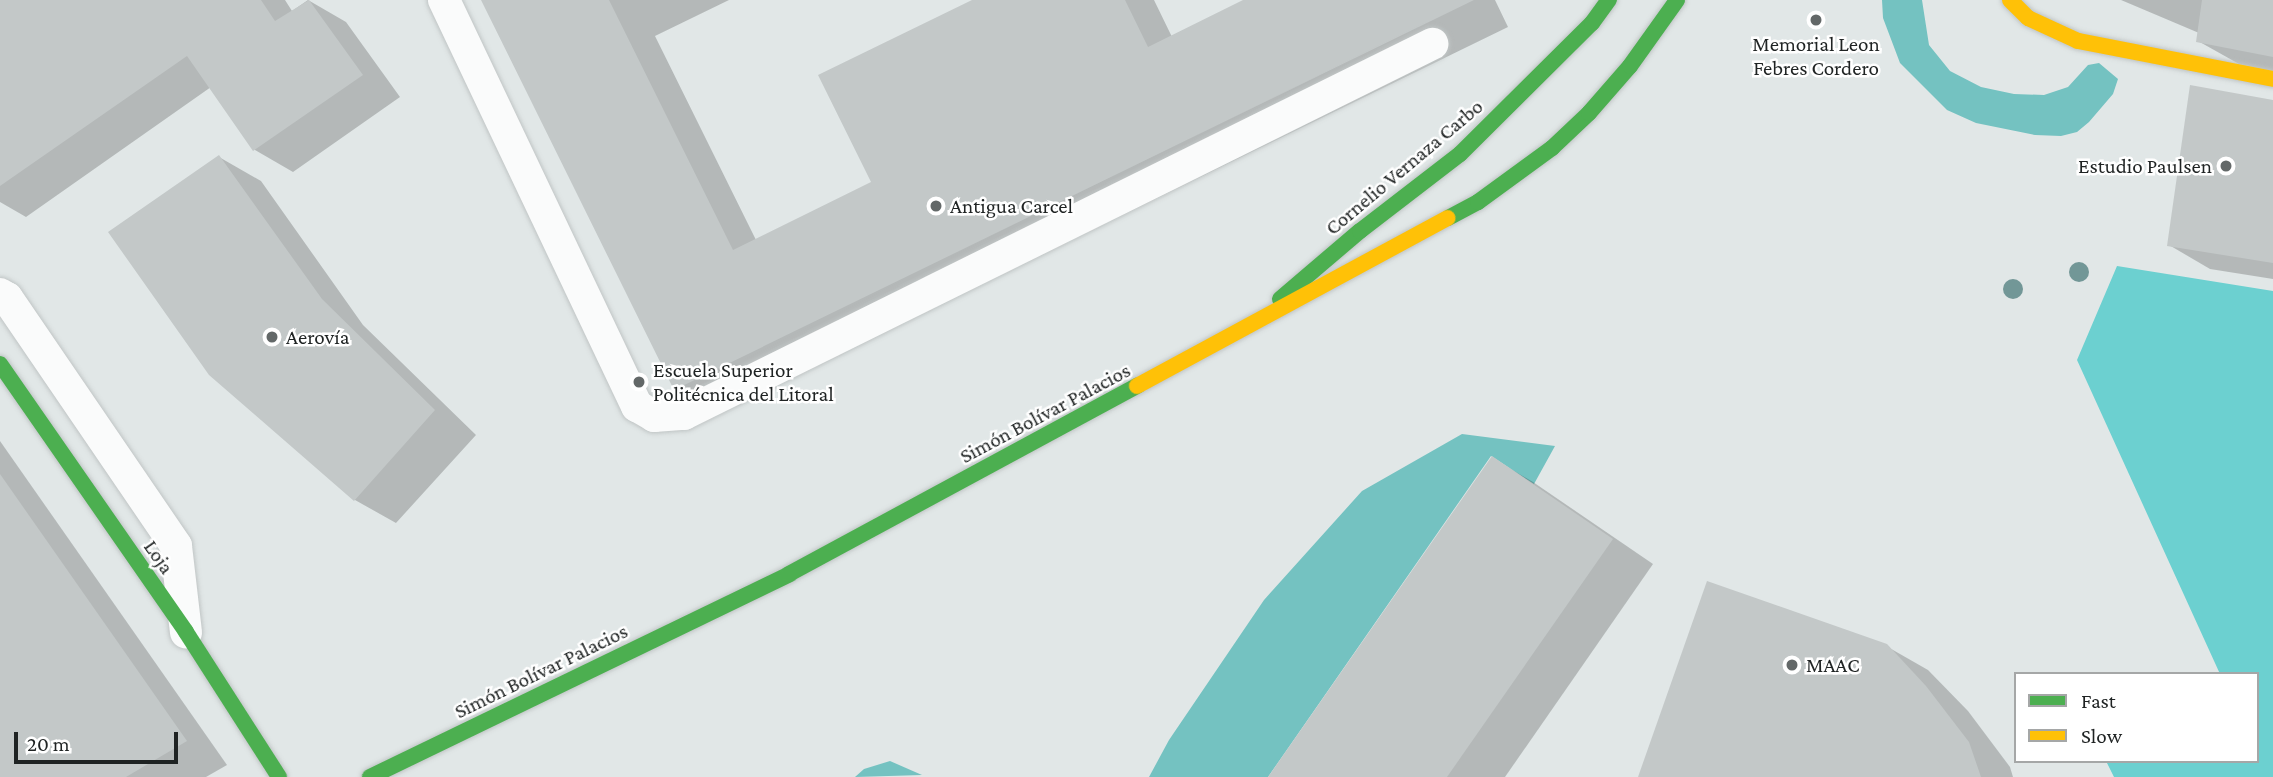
<!DOCTYPE html>
<meta charset="utf-8">
<style>
body{margin:0}
#map{position:relative;width:2273px;height:777px;overflow:hidden;background:#e1e7e7;font-family:"Crimson Pro",serif}
div>[style]{position:absolute}
.forest>*{inset:0;background:#6cd0d0}
.water>*{inset:0;background:#74c2c1}
.shadow>*{inset:0;background:#0003}
.building>*{inset:0;background:#c3c8c8}
.roads{filter:drop-shadow(0 0 2px #c0c5c5) drop-shadow(0 0 2px #c0c5c5)}
.lane>*{height:32px;margin:-16px;padding:0 16px;transform-origin:16px;border-radius:16px;background:#fafbfb}
.fast>*{height:16px;margin:-8px;padding:0 8px;transform-origin:8px;border-radius:8px;background:#4caf50}
.slow>*{height:16px;margin:-8px;padding:0 8px;transform-origin:8px;border-radius:8px;background:#ffc107}
.trees>*{width:20px;height:20px;margin:-10px;border-radius:50%;background:#729797}
.dots>*{width:19px;height:19px;translate:-50% -50%;box-sizing:border-box;border:4px solid #fff;border-radius:50%}
span{translate:-50% -50%;white-space:nowrap;text-align:center;line-height:1.15;-webkit-text-stroke:5px #fff;paint-order:stroke}
.poi-label{font-size:21px;color:#1f2323}
.right{translate:-100% -50%;text-align:right}
.left{translate:0 -50%;text-align:left}
.street-label{font-size:21px;color:#1f2323}
.legend{position:absolute;left:2014px;top:672px;width:245px;height:91px;box-sizing:border-box;background:#fff;border:2px solid #a5a7a7;margin:0;padding:9px 12px;list-style:none;font-size:21px;color:#1f2323}
.legend li{display:flex;align-items:center;gap:14px;height:35px}
.legend b{width:35px;border:2px solid #a5a7a7}
.scale{position:absolute;left:14px;top:732px;width:164px;height:32px;box-sizing:border-box;border:4px solid #1f2323;border-top:0;padding-left:9px;font-size:21px;line-height:24px;white-space:nowrap;color:#1f2323;-webkit-text-stroke:5px #fff;paint-order:stroke}
</style>
<div id="map">
<div class="forest">
<div style="clip-path:polygon(2117px 266px,2273px 291px,2273px 777px,2114px 777px,2106px 761px,2257px 761px,2257px 674px,2220px 674px,2077px 360px)"></div>
</div>
<div class="water">
<div style="clip-path:polygon(1882px 0,1922px 0,1929px 45px,1950px 71px,1981px 87px,2014px 94px,2044px 95px,2068px 87px,2088px 65px,2099px 63px,2118px 79px,2113px 94px,2089px 122px,2077px 132px,2061px 136px,2035px 135px,1976px 123px,1947px 110px,1900px 63px,1883px 18px)"></div>
<div style="clip-path:polygon(1462px 434px,1555px 446px,1534px 484px,1491px 456px,1268px 777px,1149px 777px,1169px 740px,1264px 600px,1362px 491px)"></div>
<div style="clip-path:polygon(890px 761px,922px 775px,855px 777px,864px 769px)"></div>
</div>
<div class="shadow">
<div style="clip-path:polygon(0 0,285px 0,292px 11px,308px 0,346px 22px,400px 97px,293px 172px,255px 150px,211px 87px,26px 217px,0 202px)"></div>
<div style="clip-path:polygon(482px 0,729px 0,655px 36px,756px 240px,874px 183px,976px 0,1154px 0,1172px 37px,1247px 0,1495px 0,1508px 27px,716px 413px,675px 389px)"></div>
<div style="clip-path:polygon(2121px 0,2273px 0,2273px 71px,2239px 64px,2198px 41px,2199px 33px)"></div>
<div style="clip-path:polygon(2273px 101px,2273px 279px,2210px 269px,2169px 245px)"></div>
<div style="clip-path:polygon(219px 157px,261px 181px,363px 325px,476px 435px,396px 523px,355px 500px)"></div>
<div style="clip-path:polygon(0 441px,227px 765px,206px 777px,0 777px)"></div>
<div style="clip-path:polygon(1492px 458px,1533px 482px,1653px 564px,1505px 777px,1271px 777px)"></div>
<div style="clip-path:polygon(1886px 646px,1928px 670px,1968px 711px,2010px 767px,2013px 777px,1640px 777px)"></div>
</div>
<div class="building">
<div style="clip-path:polygon(0 0,261px 0,275px 21px,309px 0,363px 75px,253px 151px,187px 56px,0 186px)"></div>
<div style="clip-path:polygon(481px 0,609px 0,733px 250px,871px 182px,818px 75px,972px 0,1125px 0,1148px 47px,1243px 0,1474px 0,674px 390px)"></div>
<div style="clip-path:polygon(2202px 0,2273px 0,2273px 57px,2196px 42px)"></div>
<div style="clip-path:polygon(2190px 85px,2273px 100px,2273px 263px,2167px 246px)"></div>
<div style="clip-path:polygon(219px 155px,322px 299px,435px 410px,354px 501px,209px 375px,108px 232px)"></div>
<div style="clip-path:polygon(1492px 456px,1613px 539px,1447px 777px,1268px 777px)"></div>
<div style="clip-path:polygon(0 474px,187px 741px,126px 777px,0 777px)"></div>
<div style="clip-path:polygon(1707px 581px,1887px 644px,1926px 686px,1969px 742px,1981px 777px,1638px 777px)"></div>
</div>
<div class="roads">
<div class="lane">
<div style="left:444px;top:0;width:450px;rotate:64.6deg"></div>
<div style="left:637px;top:406px;width:20px;rotate:30deg"></div>
<div style="left:654px;top:416px;width:30px;rotate:-4deg"></div>
<div style="left:684px;top:414px;width:835px;rotate:-26.32deg"></div>
<div style="left:0;top:294px;width:8px;rotate:30deg"></div>
<div style="left:7px;top:298px;width:300px;rotate:55.7deg"></div>
<div style="left:176px;top:546px;width:87px;rotate:83.4deg"></div>
</div>
<div class="fast">
<div style="left:1448px;top:218px;width:34px;rotate:-28deg"></div>
<div style="left:1478px;top:202px;width:92px;rotate:-36.1deg"></div>
<div style="left:1552px;top:148px;width:51px;rotate:-43.4deg"></div>
<div style="left:1589px;top:113px;width:62px;rotate:-48.9deg"></div>
<div style="left:1630px;top:66px;width:81px;rotate:-54.5deg"></div>
<div style="left:1280px;top:299px;width:105px;rotate:-40.4deg"></div>
<div style="left:1360px;top:231px;width:126px;rotate:-37.6deg"></div>
<div style="left:1460px;top:154px;width:186px;rotate:-44.8deg"></div>
<div style="left:1592px;top:23px;width:29px;rotate:-54deg"></div>
<div style="left:0;top:364px;width:326px;rotate:55.2deg"></div>
<div style="left:186px;top:632px;width:172px;rotate:57.3deg"></div>
<div style="left:370px;top:777px;width:466px;rotate:-25.8deg"></div>
<div style="left:789px;top:574px;width:396px;rotate:-28.4deg"></div>
</div>
<div class="slow">
<div style="left:2010px;top:0;width:25px;rotate:45deg"></div>
<div style="left:2028px;top:18px;width:55px;rotate:24.7deg"></div>
<div style="left:2078px;top:41px;width:199px;rotate:11deg"></div>
<div style="left:1137px;top:386px;width:353px;rotate:-28.4deg"></div>
</div>
</div>
<div class="trees">
<div style="left:2079px;top:272px"></div>
<div style="left:2013px;top:289px"></div>
</div>
<div class="dots">
<div style="left:1816px;top:20px;background:#636868"></div>
<div style="left:2226px;top:166px;background:#636868"></div>
<div style="left:936px;top:206px;background:#636868"></div>
<div style="left:272px;top:337px;background:#636868"></div>
<div style="left:639px;top:382px;background:#636868"></div>
<div style="left:1792px;top:665px;background:#636868"></div>
</div>
<div class="poi-label">
<span style="left:1816px;top:56px">Memorial Leon<br>Febres Cordero</span>
<span class="right" style="left:2212px;top:166px">Estudio Paulsen</span>
<span class="left" style="left:950px;top:206px">Antigua Carcel</span>
<span class="left" style="left:286px;top:337px">Aerovía</span>
<span class="left" style="left:653px;top:382px">Escuela Superior<br>Politécnica del Litoral</span>
<span class="left" style="left:1806px;top:665px">MAAC</span>
</div>
<div class="street-label">
<span style="left:1404px;top:167px;rotate:-40deg">Cornelio Vernaza Carbo</span>
<span style="left:1045px;top:413px;rotate:-28deg">Simón Bolívar Palacios</span>
<span style="left:159px;top:557px;rotate:55deg">Loja</span>
<span style="left:541px;top:671px;rotate:-26deg">Simón Bolívar Palacios</span>
</div>
<ul class="legend">
<li><b style="height:9px;background:#4caf50"></b>Fast</li>
<li><b style="height:9px;background:#ffc107"></b>Slow</li>
</ul>
<div class="scale">20 m</div>
</div>
